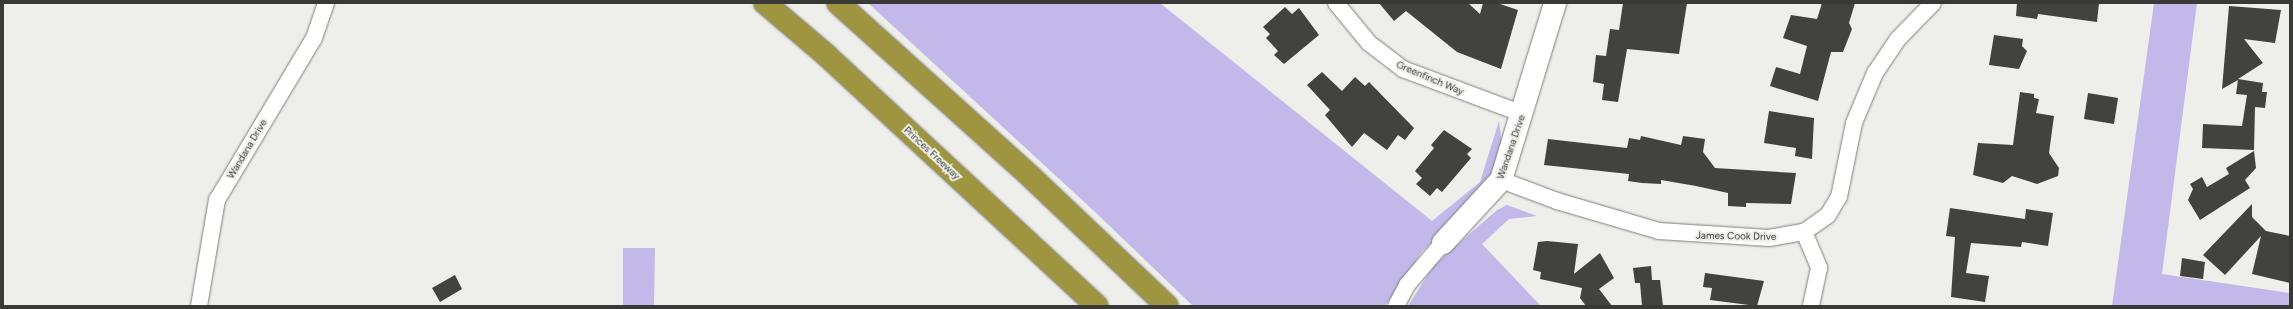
<!DOCTYPE html>
<style>
body{margin:0}
#map{position:relative;width:2293px;height:309px;overflow:hidden;background:#eeeeea;font-family:Figtree,sans-serif}
div>[style]{position:absolute}
.green>*{inset:0;background:#c2b9ea}
.building>*{inset:0;background:#42423f}
.roads{filter:drop-shadow(0 0 1px #7f7e7b) drop-shadow(0 0 1px #7f7e7b)}
.street>*{height:16px;margin:-8px;padding:0 8px;transform-origin:8px;border-radius:8px;background:#fff}
.secondary>*{height:22px;margin:-11px;padding:0 11px;transform-origin:11px;border-radius:11px;background:#fff}
.highway>*{height:22px;margin:-11px;padding:0 11px;transform-origin:11px;border-radius:11px;background:#9f9541}
span{translate:-50% -50%;white-space:nowrap;text-align:center;line-height:1.15;-webkit-text-stroke:4px #eeeeea;paint-order:stroke}
.street-label{font-size:10px;color:#393937}
.frame{position:absolute;inset:0;border:4px solid #393937;pointer-events:none}
</style>
<div id="map">
<div class="green">
<div style="clip-path:polygon(868px 3px,1160px 3px,1432px 221px,1480px 182px,1499px 121px,1502px 145px,1488px 186px,1422px 252px,1385px 306px,1193px 306px,1093px 210px)"></div>
<div style="clip-path:polygon(2154px 3px,2197px 3px,2162px 274px,2290px 293px,2290px 306px,2112px 306px)"></div>
<div style="clip-path:polygon(1507px 205px,1537px 216px,1509px 219px,1482px 244px,1541px 306px,1408px 306px,1434px 265px,1497px 210px)"></div>
<div style="clip-path:polygon(623px 248px,655px 248px,654px 306px,623px 306px)"></div>
</div>
<div class="building">
<div style="clip-path:polygon(1379px 3px,1468px 3px,1480px 14px,1483px 3px,1497px 3px,1518px 10px,1501px 69px,1457px 52px,1406px 11px,1394px 21px)"></div>
<div style="clip-path:polygon(1623px 3px,1687px 3px,1679px 54px,1627px 49px,1618px 102px,1602px 100px,1604px 84px,1593px 82px,1596px 55px,1606px 56px,1610px 29px,1619px 30px)"></div>
<div style="clip-path:polygon(1822px 3px,1855px 3px,1849px 23px,1852px 29px,1843px 52px,1831px 52px,1818px 101px,1770px 86px,1776px 67px,1800px 74px,1807px 46px,1783px 38px,1791px 15px,1817px 19px)"></div>
<div style="clip-path:polygon(2017px 3px,2099px 3px,2097px 22px,2038px 14px,2037px 19px,2016px 16px)"></div>
<div style="clip-path:polygon(2229px 6px,2281px 10px,2275px 43px,2244px 39px,2263px 63px,2238px 79px,2263px 83px,2262px 92px,2267px 92px,2265px 108px,2255px 107px,2254px 150px,2202px 148px,2203px 124px,2242px 126px,2247px 95px,2236px 94px,2238px 80px,2222px 89px)"></div>
<div style="clip-path:polygon(1285px 7px,1292px 14px,1299px 8px,1319px 35px,1284px 64px,1274px 55px,1278px 51px,1266px 38px,1270px 34px,1263px 27px)"></div>
<div style="clip-path:polygon(1994px 35px,2023px 39px,2022px 46px,2027px 51px,2019px 69px,1989px 65px)"></div>
<div style="clip-path:polygon(1322px 72px,1342px 91px,1355px 77px,1365px 86px,1369px 82px,1414px 128px,1405px 140px,1398px 135px,1387px 150px,1364px 133px,1352px 147px,1325px 115px,1330px 110px,1307px 85px)"></div>
<div style="clip-path:polygon(2020px 92px,2034px 94px,2034px 98px,2039px 99px,2036px 113px,2054px 116px,2049px 153px,2059px 168px,2058px 176px,2037px 184px,2012px 176px,2003px 183px,1973px 175px,1978px 143px,2013px 145px)"></div>
<div style="clip-path:polygon(2088px 93px,2118px 98px,2114px 124px,2084px 119px)"></div>
<div style="clip-path:polygon(1769px 111px,1814px 118px,1812px 159px,1795px 156px,1796px 148px,1764px 143px)"></div>
<div style="clip-path:polygon(1444px 130px,1472px 149px,1467px 154px,1471px 158px,1442px 192px,1437px 188px,1430px 196px,1416px 184px,1422px 178px,1415px 171px,1434px 148px,1431px 145px)"></div>
<div style="clip-path:polygon(1641px 136px,1681px 145px,1683px 136px,1705px 139px,1703px 152px,1715px 168px,1796px 173px,1791px 204px,1746px 203px,1746px 207px,1728px 206px,1728px 193px,1696px 186px,1661px 180px,1661px 184px,1642px 183px,1628px 181px,1629px 174px,1544px 165px,1548px 139px,1627px 148px,1629px 138px,1640px 140px)"></div>
<div style="clip-path:polygon(2254px 151px,2256px 168px,2245px 180px,2250px 188px,2200px 220px,2188px 200px,2193px 189px,2190px 184px,2202px 177px,2207px 187px,2229px 174px,2226px 168px)"></div>
<div style="clip-path:polygon(2252px 204px,2252px 217px,2266px 231px,2290px 236px,2290px 283px,2252px 274px,2261px 236px,2225px 275px,2203px 255px)"></div>
<div style="clip-path:polygon(1950px 208px,2025px 219px,2026px 209px,2053px 213px,2048px 246px,2022px 242px,2021px 247px,1971px 243px,1966px 273px,1989px 276px,1985px 302px,1951px 297px,1955px 237px,1946px 236px)"></div>
<div style="clip-path:polygon(1547px 241px,1578px 244px,1574px 274px,1600px 253px,1614px 278px,1599px 289px,1612px 306px,1586px 306px,1580px 298px,1582px 288px,1540px 279px,1541px 272px,1533px 270px,1538px 242px)"></div>
<div style="clip-path:polygon(2182px 258px,2205px 262px,2203px 279px,2180px 276px)"></div>
<div style="clip-path:polygon(1651px 266px,1652px 280px,1660px 280px,1663px 306px,1642px 306px,1640px 283px,1635px 283px,1633px 268px)"></div>
<div style="clip-path:polygon(1705px 273px,1764px 281px,1757px 306px,1710px 300px,1712px 288px,1703px 287px)"></div>
<div style="clip-path:polygon(455px 275px,462px 289px,440px 302px,432px 288px)"></div>
</div>
<div class="roads">
<div class="street">
<div style="left:1336px;top:3px;width:52px;rotate:50.5deg"></div>
<div style="left:1369px;top:43px;width:43px;rotate:37.4deg"></div>
<div style="left:1403px;top:69px;width:128px;rotate:20.6deg"></div>
<div style="left:1501px;top:180px;width:60px;rotate:20.6deg"></div>
<div style="left:1557px;top:201px;width:106px;rotate:16.4deg"></div>
<div style="left:1659px;top:231px;width:110px;rotate:3.6deg"></div>
<div style="left:1769px;top:238px;width:36px;rotate:-10deg"></div>
<div style="left:1804px;top:232px;width:29px;rotate:-35deg"></div>
<div style="left:1828px;top:215px;width:21px;rotate:-59deg"></div>
<div style="left:1839px;top:197px;width:76px;rotate:-78.5deg"></div>
<div style="left:1854px;top:123px;width:54px;rotate:-67.2deg"></div>
<div style="left:1875px;top:73px;width:41px;rotate:-55.9deg"></div>
<div style="left:1898px;top:39px;width:50px;rotate:-45.8deg"></div>
<div style="left:1804px;top:232px;width:39px;rotate:67deg"></div>
<div style="left:1819px;top:268px;width:39px;rotate:102deg"></div>
<div style="left:199px;top:306px;width:108px;rotate:-80.4deg"></div>
<div style="left:217px;top:200px;width:189px;rotate:-59.1deg"></div>
<div style="left:314px;top:38px;width:37px;rotate:-71deg"></div>
<div style="left:1396px;top:306px;width:24px;rotate:-62deg"></div>
<div style="left:1407px;top:285px;width:55px;rotate:-49.4deg"></div>
</div>
<div class="secondary">
<div style="left:1443px;top:243px;width:86px;rotate:-47.4deg"></div>
<div style="left:1501px;top:180px;width:185px;rotate:-73deg"></div>
</div>
<div class="highway">
<div style="left:765px;top:3px;width:80px;rotate:40.4deg"></div>
<div style="left:826px;top:55px;width:369px;rotate:42.8deg"></div>
<div style="left:838px;top:3px;width:258px;rotate:42deg"></div>
<div style="left:1030px;top:176px;width:189px;rotate:43.5deg"></div>
</div>
</div>
<div class="street-label">
<span style="left:1430px;top:78px;rotate:23deg">Greenfinch Way</span>
<span style="left:1511px;top:147px;rotate:-71deg">Wandana Drive</span>
<span style="left:247px;top:149px;rotate:-59deg">Wandana Drive</span>
<span style="left:932px;top:153px;rotate:43deg">Princes Freeway</span>
<span style="left:1736px;top:236px;rotate:1deg">James Cook Drive</span>
</div>
<div class="frame"></div>
</div>
